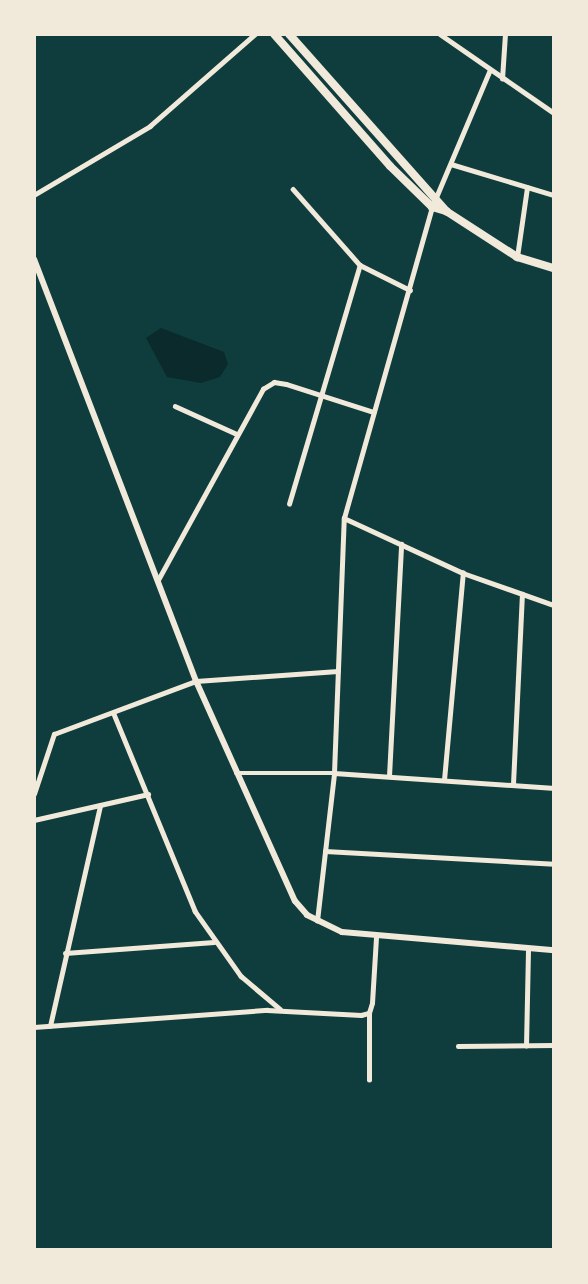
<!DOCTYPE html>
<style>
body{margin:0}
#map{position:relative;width:588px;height:1284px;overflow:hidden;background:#0f3d3e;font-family:"Space Grotesk",sans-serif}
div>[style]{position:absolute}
.water>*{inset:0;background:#0a2a2b}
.minor>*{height:4.5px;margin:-2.25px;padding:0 2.25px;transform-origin:2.25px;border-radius:2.25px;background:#f1e9da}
.tertiary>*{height:6px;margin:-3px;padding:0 3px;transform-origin:3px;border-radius:3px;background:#f1e9da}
.primary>*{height:8px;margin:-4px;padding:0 4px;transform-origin:4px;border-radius:4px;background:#f1e9da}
span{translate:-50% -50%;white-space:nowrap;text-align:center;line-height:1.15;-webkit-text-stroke:4.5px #f1e9da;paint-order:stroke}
.frame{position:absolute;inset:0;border:36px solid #f1e9da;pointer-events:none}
</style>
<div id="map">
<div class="water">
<div style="clip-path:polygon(161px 328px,224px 352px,228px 364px,220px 377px,201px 383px,167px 377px,146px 338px)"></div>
</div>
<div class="minor">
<div style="left:440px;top:34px;width:139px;rotate:34.7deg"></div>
<div style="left:502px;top:79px;width:45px;rotate:-86.2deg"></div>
<div style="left:451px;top:164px;width:108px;rotate:16.8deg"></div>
<div style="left:293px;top:189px;width:101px;rotate:48.6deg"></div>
<div style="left:360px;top:265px;width:56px;rotate:26.6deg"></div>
<div style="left:34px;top:195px;width:135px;rotate:-30.7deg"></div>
<div style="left:150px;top:126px;width:140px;rotate:-41.2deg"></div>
<div style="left:517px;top:257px;width:70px;rotate:-81.8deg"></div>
<div style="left:175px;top:406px;width:68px;rotate:24.3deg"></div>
<div style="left:289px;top:504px;width:249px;rotate:-73.5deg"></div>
<div style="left:344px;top:518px;width:131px;rotate:24.8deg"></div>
<div style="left:463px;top:573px;width:96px;rotate:19.4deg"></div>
<div style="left:158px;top:580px;width:218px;rotate:-61.2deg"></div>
<div style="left:263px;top:389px;width:13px;rotate:-32deg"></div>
<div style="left:274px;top:382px;width:12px;rotate:9deg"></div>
<div style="left:286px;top:384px;width:92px;rotate:17.7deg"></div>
<div style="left:114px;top:714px;width:213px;rotate:67.6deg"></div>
<div style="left:195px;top:911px;width:80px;rotate:54.7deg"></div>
<div style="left:241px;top:976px;width:51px;rotate:40.2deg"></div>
<div style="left:236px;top:773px;width:98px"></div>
<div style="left:334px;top:773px;width:221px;rotate:3.9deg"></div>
<div style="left:389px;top:776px;width:232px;rotate:-87deg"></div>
<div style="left:444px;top:780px;width:208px;rotate:-84.8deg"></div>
<div style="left:513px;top:784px;width:190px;rotate:-87.3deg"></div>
<div style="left:34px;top:794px;width:63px;rotate:-71.6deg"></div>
<div style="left:54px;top:734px;width:152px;rotate:-20.5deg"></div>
<div style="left:196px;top:681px;width:142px;rotate:-4deg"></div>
<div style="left:34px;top:820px;width:117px;rotate:-12.8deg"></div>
<div style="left:325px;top:851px;width:229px;rotate:3.2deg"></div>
<div style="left:317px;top:921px;width:149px;rotate:-83.4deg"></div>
<div style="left:334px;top:773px;width:255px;rotate:-87.8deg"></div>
<div style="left:344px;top:518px;width:323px;rotate:-74.2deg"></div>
<div style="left:432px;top:207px;width:149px;rotate:-67.1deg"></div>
<div style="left:65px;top:953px;width:149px;rotate:-4.2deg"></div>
<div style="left:50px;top:1026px;width:226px;rotate:-77.2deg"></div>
<div style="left:34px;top:1027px;width:234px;rotate:-4.2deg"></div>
<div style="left:267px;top:1010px;width:94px;rotate:3deg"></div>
<div style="left:361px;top:1015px;width:8px;rotate:-14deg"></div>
<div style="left:369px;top:1013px;width:10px;rotate:-73deg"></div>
<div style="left:372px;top:1003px;width:66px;rotate:-86.5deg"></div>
<div style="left:458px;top:1046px;width:96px;rotate:-0.6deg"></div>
<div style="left:526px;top:1046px;width:97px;rotate:-88.8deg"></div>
<div style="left:369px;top:1080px;width:67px;rotate:-90deg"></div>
</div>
<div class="tertiary">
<div style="left:34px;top:259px;width:452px;rotate:69deg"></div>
<div style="left:196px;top:681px;width:241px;rotate:65.8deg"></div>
<div style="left:295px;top:901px;width:18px;rotate:49deg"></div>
<div style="left:307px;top:915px;width:39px;rotate:26deg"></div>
<div style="left:342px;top:932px;width:213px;rotate:4.9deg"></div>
</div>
<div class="primary">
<div style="left:274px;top:34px;width:176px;rotate:48.7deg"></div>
<div style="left:390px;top:166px;width:59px;rotate:44.3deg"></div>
<div style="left:432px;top:207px;width:15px;rotate:16deg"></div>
<div style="left:289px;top:34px;width:237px;rotate:48.4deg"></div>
<div style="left:446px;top:211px;width:85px;rotate:32.9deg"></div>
<div style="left:517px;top:257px;width:39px;rotate:17deg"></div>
</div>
<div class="frame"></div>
</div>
